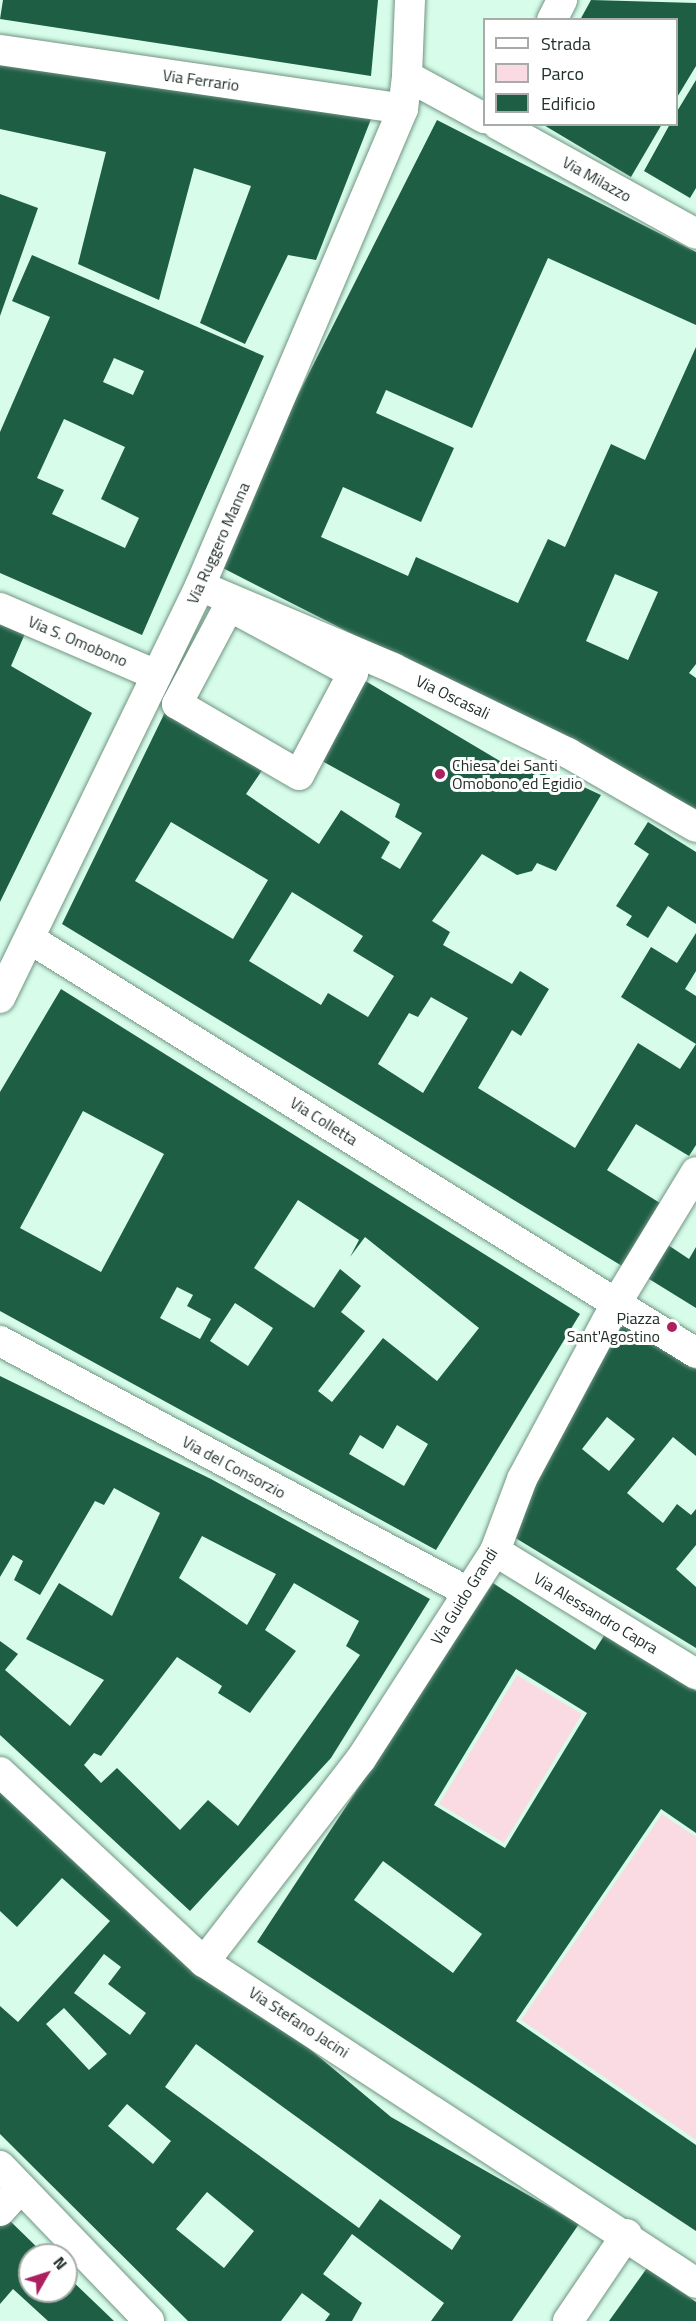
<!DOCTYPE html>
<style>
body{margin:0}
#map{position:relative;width:696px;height:2321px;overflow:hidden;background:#d7fdea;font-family:"Titillium Web",sans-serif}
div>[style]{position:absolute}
.green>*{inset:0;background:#fadbe3}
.building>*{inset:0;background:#1e5e45}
.roads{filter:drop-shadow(0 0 2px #729483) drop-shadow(0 0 2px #729483)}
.street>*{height:30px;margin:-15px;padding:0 15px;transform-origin:15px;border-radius:15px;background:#fff}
.dots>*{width:16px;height:16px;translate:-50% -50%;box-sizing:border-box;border:3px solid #fff;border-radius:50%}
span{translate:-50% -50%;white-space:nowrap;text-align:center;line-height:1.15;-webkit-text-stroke:6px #fff;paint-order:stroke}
.street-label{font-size:16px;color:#223029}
.poi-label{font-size:16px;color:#223029}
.left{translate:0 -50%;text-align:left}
.right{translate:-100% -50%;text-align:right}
.legend{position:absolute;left:483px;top:18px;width:195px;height:108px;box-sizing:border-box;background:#fff;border:2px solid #a7aca9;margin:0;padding:8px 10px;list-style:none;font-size:18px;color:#223029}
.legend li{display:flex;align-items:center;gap:12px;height:30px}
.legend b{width:30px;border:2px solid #a7aca9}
.north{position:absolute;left:18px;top:2243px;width:60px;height:60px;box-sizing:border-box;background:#fff;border:2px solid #a7aca9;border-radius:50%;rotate:51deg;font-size:16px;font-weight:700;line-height:24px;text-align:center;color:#223029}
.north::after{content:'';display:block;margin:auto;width:21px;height:27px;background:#ac2060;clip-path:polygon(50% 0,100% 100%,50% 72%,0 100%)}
</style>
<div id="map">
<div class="green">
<div style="clip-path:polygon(517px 1675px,582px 1714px,504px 1843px,439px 1804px)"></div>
<div style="clip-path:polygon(662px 1814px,696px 1837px,696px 2140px,521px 2020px)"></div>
</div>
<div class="building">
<div style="clip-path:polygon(3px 0,378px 0,371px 76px,0 19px)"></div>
<div style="clip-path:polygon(591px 0,696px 3px,696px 66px,676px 99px,676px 20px,580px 20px)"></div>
<div style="clip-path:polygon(0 55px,373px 114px,316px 260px,288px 255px,245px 344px,200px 323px,251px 186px,194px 168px,159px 300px,78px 264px,106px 152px,0 129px)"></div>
<div style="clip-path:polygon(696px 80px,696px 188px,690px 198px,644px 171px,670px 124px,676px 124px,676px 113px)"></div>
<div style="clip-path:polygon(evenodd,437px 120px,696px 252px,696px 325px,548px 258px,472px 428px,386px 390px,376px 413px,454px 448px,421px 522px,343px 487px,321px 537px,408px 576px,416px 557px,518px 603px,548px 539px,565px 547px,611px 444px,645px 460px,696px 347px,696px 664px,689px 673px,696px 678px,696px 809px,213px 563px,437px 120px,615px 574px,658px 592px,628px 660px,586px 641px,615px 574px)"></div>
<div style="clip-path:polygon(542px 124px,662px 124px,631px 177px)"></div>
<div style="clip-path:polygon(0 194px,38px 208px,0 316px)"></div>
<div style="clip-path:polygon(evenodd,32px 255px,264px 356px,142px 635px,0 573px,0 432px,50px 317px,12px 301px,32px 255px,114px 358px,144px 371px,133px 395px,103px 382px,114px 358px,32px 255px,64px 419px,125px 447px,101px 499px,139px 518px,125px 548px,52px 514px,64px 490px,37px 478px,64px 419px)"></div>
<div style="clip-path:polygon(0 610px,30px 622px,11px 666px,92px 713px,0 902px)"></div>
<div style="clip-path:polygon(evenodd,357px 676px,515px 770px,523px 767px,538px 777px,542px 772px,570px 790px,573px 782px,601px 795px,556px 871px,537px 863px,532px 871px,517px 875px,482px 854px,432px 921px,450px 932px,443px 945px,512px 984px,520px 971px,549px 989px,521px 1036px,512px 1030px,478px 1088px,575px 1148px,638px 1043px,680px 1069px,696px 1044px,621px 997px,651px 947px,677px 963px,696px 933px,696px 971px,685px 989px,696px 996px,696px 1145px,689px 1156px,636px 1124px,607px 1170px,660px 1203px,622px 1266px,62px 924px,169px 704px,267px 763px,246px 794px,319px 844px,341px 810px,390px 842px,381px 858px,400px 869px,422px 833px,395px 817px,400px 804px,313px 756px,357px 676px,171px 822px,268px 880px,233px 939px,135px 881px,171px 822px,357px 676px,292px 892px,363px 936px,353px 951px,394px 976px,368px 1017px,328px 993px,321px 1005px,249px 961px,292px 892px,357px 676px,431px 997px,468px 1018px,423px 1093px,378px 1064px,409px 1013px,418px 1017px,431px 997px)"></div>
<div style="clip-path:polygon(648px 822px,696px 852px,696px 924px,668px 906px,648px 938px,626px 925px,632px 916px,616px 906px,649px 854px,634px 844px)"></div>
<div style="clip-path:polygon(evenodd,61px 989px,580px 1314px,436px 1550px,0 1311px,0 1092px,61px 989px,83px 1111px,164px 1154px,101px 1272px,20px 1228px,83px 1111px,61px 989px,298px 1200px,359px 1240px,350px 1257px,365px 1237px,479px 1328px,437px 1381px,383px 1338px,332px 1402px,318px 1391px,365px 1331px,341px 1312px,361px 1286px,340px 1269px,314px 1308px,254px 1268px,298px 1200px,61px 989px,177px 1287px,193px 1295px,187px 1306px,211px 1319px,200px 1339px,160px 1318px,177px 1287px,61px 989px,235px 1303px,273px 1328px,248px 1366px,210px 1341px,235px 1303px,61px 989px,397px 1425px,428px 1444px,404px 1486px,349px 1454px,360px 1435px,383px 1449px,397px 1425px)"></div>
<div style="clip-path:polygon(662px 1241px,689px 1259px,696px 1247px,696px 1308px,641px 1274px)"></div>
<div style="clip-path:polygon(evenodd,621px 1319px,696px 1369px,696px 1456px,673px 1437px,627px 1493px,663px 1523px,677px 1504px,691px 1515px,696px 1509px,696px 1545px,676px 1569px,696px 1587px,696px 1648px,509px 1534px,621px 1319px,607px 1417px,635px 1439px,609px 1471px,582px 1449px,607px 1417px)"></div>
<div style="clip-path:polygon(evenodd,0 1376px,211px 1479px,430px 1599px,331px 1758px,190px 1911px,0 1735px,0 1641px,18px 1654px,5px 1670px,70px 1726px,104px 1680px,26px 1639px,59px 1583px,112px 1616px,160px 1513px,114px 1488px,104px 1505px,95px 1501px,40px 1595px,14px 1580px,23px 1561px,13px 1555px,0 1577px,0 1376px,202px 1536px,276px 1574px,247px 1625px,179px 1578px,202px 1536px,0 1376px,294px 1583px,359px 1621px,346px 1646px,360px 1655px,238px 1826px,208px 1800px,180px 1830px,117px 1768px,101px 1783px,84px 1765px,94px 1753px,101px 1756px,177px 1657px,222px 1686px,218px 1693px,250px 1713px,296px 1651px,265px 1630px,294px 1583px)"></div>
<div style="clip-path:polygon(evenodd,493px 1583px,595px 1650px,607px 1631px,696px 1691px,696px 1833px,661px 1809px,516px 2021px,696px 2145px,696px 2231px,257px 1942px,493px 1583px,516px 1669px,587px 1713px,505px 1848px,434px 1805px,516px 1669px,493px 1583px,383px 1861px,482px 1934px,453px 1973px,354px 1900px,383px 1861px)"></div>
<div style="clip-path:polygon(evenodd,0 1790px,391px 2117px,579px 2224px,512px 2321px,431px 2321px,444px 2303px,352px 2234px,323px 2274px,362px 2303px,352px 2321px,325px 2321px,330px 2314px,302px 2293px,281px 2321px,188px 2321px,0 2134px,0 2006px,18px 2022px,110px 1921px,62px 1878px,17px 1927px,0 1911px,0 1790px,104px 1954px,121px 1967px,108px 1984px,146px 2013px,130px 2035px,74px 1993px,104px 1954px,0 1790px,64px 2008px,107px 2054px,89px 2070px,46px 2024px,64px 2008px,0 1790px,196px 2044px,461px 2236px,452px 2250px,380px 2199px,359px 2228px,165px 2087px,196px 2044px,0 1790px,127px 2104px,171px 2141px,153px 2164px,108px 2126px,127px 2104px,0 1790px,207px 2192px,254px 2231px,224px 2268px,176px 2229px,207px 2192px)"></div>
<div style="clip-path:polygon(6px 2217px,45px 2255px,30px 2255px,30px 2291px,66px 2291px,66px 2275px,114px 2321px,48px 2321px,13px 2289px,0 2304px,0 2224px)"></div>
<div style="clip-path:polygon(647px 2268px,696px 2302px,696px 2321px,609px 2321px)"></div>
</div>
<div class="roads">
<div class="street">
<div style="left:410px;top:0;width:76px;rotate:92.3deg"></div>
<div style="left:407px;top:76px;width:88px;rotate:28.6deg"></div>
<div style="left:552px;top:20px;width:22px;rotate:-63deg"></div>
<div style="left:0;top:50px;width:407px;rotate:8.3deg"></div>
<div style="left:497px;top:124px;width:227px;rotate:28.9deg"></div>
<div style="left:200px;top:586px;width:210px;rotate:23deg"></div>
<div style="left:393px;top:668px;width:195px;rotate:25.9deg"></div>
<div style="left:568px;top:753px;width:148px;rotate:30deg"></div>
<div style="left:229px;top:606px;width:141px;rotate:28.4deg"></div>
<div style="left:353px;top:673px;width:115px;rotate:117.9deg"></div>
<div style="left:299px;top:775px;width:141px;rotate:-149.8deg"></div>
<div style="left:177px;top:704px;width:111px;rotate:-62deg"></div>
<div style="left:0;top:608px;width:170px;rotate:23.2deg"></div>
<div style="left:30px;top:939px;width:784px;rotate:31.87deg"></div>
<div style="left:0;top:998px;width:458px;rotate:-64.1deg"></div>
<div style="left:200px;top:586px;width:518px;rotate:-66.95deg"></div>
<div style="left:403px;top:109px;width:33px;rotate:-83deg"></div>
<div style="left:0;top:1341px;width:531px;rotate:28.21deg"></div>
<div style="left:495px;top:1551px;width:236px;rotate:31.5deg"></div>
<div style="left:0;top:1772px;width:279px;rotate:43deg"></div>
<div style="left:204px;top:1962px;width:587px;rotate:33.12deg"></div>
<div style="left:204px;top:1962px;width:257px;rotate:-52.3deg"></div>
<div style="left:361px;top:1759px;width:247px;rotate:-57.2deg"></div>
<div style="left:495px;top:1551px;width:77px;rotate:-69.4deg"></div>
<div style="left:522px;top:1479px;width:201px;rotate:-61.8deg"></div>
<div style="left:617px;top:1302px;width:152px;rotate:-58.7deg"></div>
<div style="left:0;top:2166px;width:215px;rotate:46.1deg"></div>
<div style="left:0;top:2211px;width:31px;rotate:-48deg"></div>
<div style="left:568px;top:2321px;width:105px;rotate:-55.9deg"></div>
</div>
</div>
<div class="dots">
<div style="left:440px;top:774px;background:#ac2060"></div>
<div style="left:672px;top:1327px;background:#ac2060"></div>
</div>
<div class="street-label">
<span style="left:201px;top:80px;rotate:8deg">Via Ferrario</span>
<span style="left:597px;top:179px;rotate:29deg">Via Milazzo</span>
<span style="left:218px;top:543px;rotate:-66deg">Via Ruggero Manna</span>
<span style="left:78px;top:641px;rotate:23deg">Via S. Omobono</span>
<span style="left:453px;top:697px;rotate:26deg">Via Oscasali</span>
<span style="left:324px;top:1121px;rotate:32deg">Via Colletta</span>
<span style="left:234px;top:1467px;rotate:28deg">Via del Consorzio</span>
<span style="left:464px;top:1596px;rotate:-58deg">Via Guido Grandi</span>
<span style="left:596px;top:1613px;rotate:31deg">Via Alessandro Capra</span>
<span style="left:299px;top:2022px;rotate:33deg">Via Stefano Jacini</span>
</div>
<div class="poi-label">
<span class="left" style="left:452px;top:774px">Chiesa dei Santi<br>Omobono ed Egidio</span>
<span class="right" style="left:660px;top:1327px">Piazza<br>Sant'Agostino</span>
</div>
<ul class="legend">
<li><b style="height:8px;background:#fff"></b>Strada</li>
<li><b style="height:16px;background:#fadbe3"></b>Parco</li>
<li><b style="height:16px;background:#1e5e45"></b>Edificio</li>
</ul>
<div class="north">N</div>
</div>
